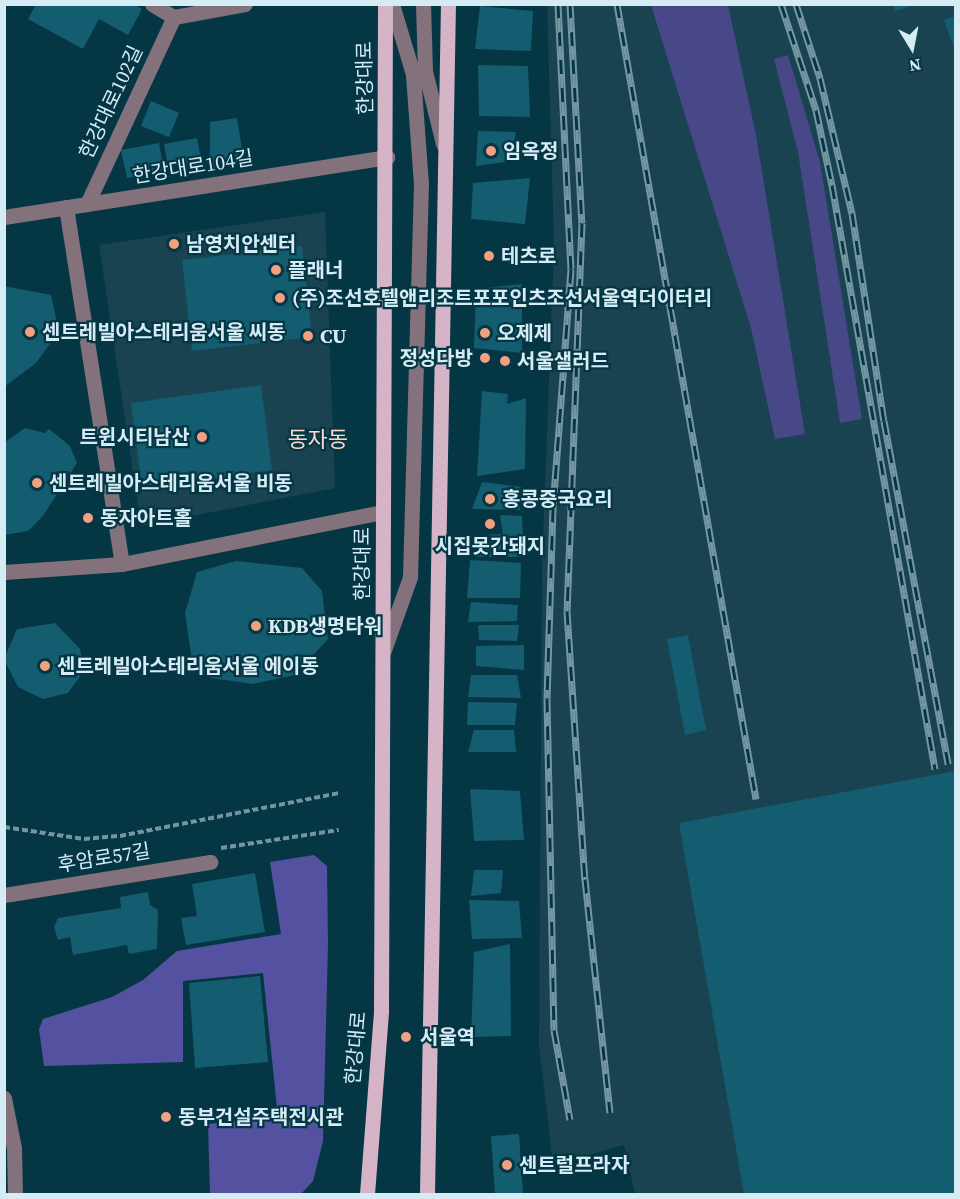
<!DOCTYPE html>
<meta charset="utf-8">
<style>
body{margin:0}
#map{position:relative;width:960px;height:1199px;overflow:hidden;background:#053644;font-family:"Source Serif 4","Noto Sans KR",serif}
div>[style]{position:absolute}
.built>*{inset:0;background:#194350}
.green>*{inset:0;background:#484787}
.forest>*{inset:0;background:#5452a0}
.building>*{inset:0;background:#145c70}
.path>*{height:4px;margin-top:-2px;transform-origin:0;background:repeating-linear-gradient(90deg,#7295a1 0 6px,transparent 0 9px)}
.minor>*{height:15px;margin:-7.5px;padding:0 7.5px;transform-origin:7.5px;border-radius:7.5px;background:#83727c}
.major>*{height:15px;margin:-7.5px;padding:0 7.5px;transform-origin:7.5px;border-radius:7.5px;background:#d5b4c7}
.rail>*{height:7px;margin-top:-3.5px;transform-origin:0;background:repeating-linear-gradient(90deg,#053644 0 14px,#7497a2 0 28px);box-sizing:border-box;border-block:2px solid #7497a2}
.dots>*{width:16px;height:16px;translate:-50% -50%;box-sizing:border-box;border:3px solid #053644;border-radius:50%}
span{translate:-50% -50%;white-space:nowrap;text-align:center;line-height:1.15;-webkit-text-stroke:4.5px #053644;paint-order:stroke}
.street-label{font-size:20px;color:#d5ecf5}
.poi-label{font-size:20px;color:#d5ecf5;font-weight:700}
.left{translate:0 -50%;text-align:left}
.right{translate:-100% -50%;text-align:right}
.quarter-label{font-size:22px;color:#fadacd}
.frame{position:absolute;inset:0;border:6px solid #d5ecf5;pointer-events:none}
.north{position:absolute;left:882px;top:18px;width:60px;height:60px;-webkit-text-stroke:4px #053644;paint-order:stroke;rotate:170deg;font-size:16px;font-weight:700;line-height:24px;text-align:center;color:#d5ecf5}
.north::after{content:'';display:block;margin:auto;width:21px;height:27px;background:#d5ecf5;clip-path:polygon(50% 0,100% 100%,50% 72%,0 100%)}
</style>
<div id="map">
<div class="built">
<div style="clip-path:polygon(547px 5px,955px 5px,955px 1194px,635px 1194px,624px 1145px,553px 1165px,539px 1045px,542px 566px,554px 246px)"></div>
<div style="clip-path:polygon(325px 212px,335px 488px,141px 526px,99px 245px)"></div>
</div>
<div class="green">
<div style="clip-path:polygon(651px 5px,728px 5px,756px 135px,805px 434px,775px 439px,751px 328px)"></div>
<div style="clip-path:polygon(788px 55px,820px 162px,862px 419px,840px 423px,798px 152px,774px 59px)"></div>
</div>
<div class="forest">
<div style="clip-path:polygon(314px 855px,327px 866px,328px 944px,323px 1141px,313px 1181px,301px 1194px,210px 1194px,208px 1124px,278px 1117px,263px 973px,183px 981px,183px 1062px,44px 1066px,39px 1029px,43px 1019px,112px 997px,143px 980px,177px 951px,281px 934px,270px 862px)"></div>
</div>
<div class="building">
<div style="clip-path:polygon(36px 4px,133px 4px,142px 9px,128px 35px,99px 19px,83px 49px,28px 19px)"></div>
<div style="clip-path:polygon(893px 4px,915px 4px,915px 5px,895px 11px)"></div>
<div style="clip-path:polygon(480px 6px,533px 11px,531px 51px,475px 49px)"></div>
<div style="clip-path:polygon(956px 16px,956px 51px,955px 51px,944px 20px)"></div>
<div style="clip-path:polygon(478px 65px,528px 66px,530px 117px,479px 116px)"></div>
<div style="clip-path:polygon(151px 101px,179px 113px,169px 137px,141px 126px)"></div>
<div style="clip-path:polygon(237px 118px,244px 161px,210px 168px,210px 122px)"></div>
<div style="clip-path:polygon(478px 131px,516px 132px,511px 161px,476px 166px)"></div>
<div style="clip-path:polygon(197px 138px,201px 160px,168px 167px,164px 144px)"></div>
<div style="clip-path:polygon(159px 143px,164px 171px,127px 178px,121px 150px)"></div>
<div style="clip-path:polygon(530px 178px,525px 224px,471px 219px,473px 183px)"></div>
<div style="clip-path:polygon(302px 246px,312px 337px,192px 351px,182px 260px)"></div>
<div style="clip-path:polygon(522px 284px,522px 353px,474px 348px,476px 289px)"></div>
<div style="clip-path:polygon(4px 286px,51px 295px,57px 323px,52px 341px,36px 363px,4px 387px)"></div>
<div style="clip-path:polygon(261px 385px,272px 470px,142px 488px,131px 403px)"></div>
<div style="clip-path:polygon(482px 391px,508px 394px,507px 404px,526px 398px,525px 469px,477px 476px)"></div>
<div style="clip-path:polygon(25px 428px,45px 433px,49px 429px,70px 446px,77px 463px,43px 516px,28px 531px,4px 535px,4px 443px)"></div>
<div style="clip-path:polygon(482px 482px,521px 487px,520px 510px,472px 509px)"></div>
<div style="clip-path:polygon(500px 515px,522px 516px,524px 557px,476px 557px,476px 535px,503px 534px)"></div>
<div style="clip-path:polygon(470px 560px,521px 563px,520px 598px,467px 598px)"></div>
<div style="clip-path:polygon(236px 561px,302px 568px,322px 591px,328px 639px,295px 675px,253px 684px,211px 678px,192px 661px,185px 613px,197px 572px)"></div>
<div style="clip-path:polygon(471px 602px,518px 605px,517px 621px,468px 622px)"></div>
<div style="clip-path:polygon(55px 623px,80px 649px,84px 671px,68px 693px,43px 699px,18px 687px,4px 659px,17px 629px)"></div>
<div style="clip-path:polygon(478px 625px,519px 625px,517px 641px,479px 640px)"></div>
<div style="clip-path:polygon(688px 635px,706px 730px,685px 735px,667px 639px)"></div>
<div style="clip-path:polygon(524px 645px,524px 670px,476px 666px,476px 646px)"></div>
<div style="clip-path:polygon(471px 675px,517px 675px,521px 698px,468px 697px)"></div>
<div style="clip-path:polygon(468px 702px,517px 703px,515px 725px,467px 725px)"></div>
<div style="clip-path:polygon(474px 730px,514px 730px,516px 752px,468px 752px)"></div>
<div style="clip-path:polygon(956px 771px,956px 1194px,744px 1194px,679px 823px)"></div>
<div style="clip-path:polygon(470px 789px,520px 791px,524px 840px,474px 841px)"></div>
<div style="clip-path:polygon(474px 870px,503px 870px,501px 893px,471px 896px)"></div>
<div style="clip-path:polygon(255px 873px,265px 932px,186px 945px,181px 918px,197px 916px,192px 884px)"></div>
<div style="clip-path:polygon(148px 892px,150px 905px,158px 910px,157px 949px,129px 954px,127px 945px,73px 955px,70px 937px,58px 940px,54px 927px,58px 918px,121px 908px,120px 897px)"></div>
<div style="clip-path:polygon(469px 900px,519px 901px,522px 938px,472px 939px)"></div>
<div style="clip-path:polygon(510px 944px,511px 1036px,471px 1037px,474px 952px)"></div>
<div style="clip-path:polygon(260px 976px,268px 1062px,195px 1068px,189px 983px)"></div>
<div style="clip-path:polygon(519px 1134px,523px 1194px,495px 1194px,491px 1136px)"></div>
</div>
<div class="path">
<div style="left:4px;top:827px;width:81px;rotate:8.5deg"></div>
<div style="left:84px;top:839px;width:36px;rotate:-5deg"></div>
<div style="left:120px;top:836px;width:224px;rotate:-11.1deg"></div>
<div style="left:221px;top:848px;width:119px;rotate:-8.7deg"></div>
</div>
<div class="minor">
<div style="left:152px;top:4px;width:26px;rotate:31deg"></div>
<div style="left:174px;top:17px;width:72px;rotate:-10.4deg"></div>
<div style="left:423px;top:4px;width:67px;rotate:88.3deg"></div>
<div style="left:425px;top:71px;width:75px;rotate:76.1deg"></div>
<div style="left:87px;top:204px;width:206px;rotate:-65.1deg"></div>
<div style="left:66px;top:207px;width:361px;rotate:81.1deg"></div>
<div style="left:4px;top:217px;width:388px;rotate:-8.9deg"></div>
<div style="left:4px;top:572px;width:118px;rotate:-3.9deg"></div>
<div style="left:122px;top:564px;width:266px;rotate:-11.3deg"></div>
<div style="left:384px;top:650px;width:77px;rotate:-70.4deg"></div>
<div style="left:410px;top:577px;width:393px;rotate:-88.4deg"></div>
<div style="left:421px;top:184px;width:110px;rotate:-94.2deg"></div>
<div style="left:413px;top:74px;width:73px;rotate:-106.7deg"></div>
<div style="left:4px;top:895px;width:209px;rotate:-9.1deg"></div>
<div style="left:4px;top:1098px;width:51px;rotate:78.7deg"></div>
<div style="left:14px;top:1148px;width:46px;rotate:88.8deg"></div>
</div>
<div class="major">
<div style="left:367px;top:1194px;width:184px;rotate:-85.6deg"></div>
<div style="left:381px;top:1011px;width:1007px;rotate:-89.77deg"></div>
<div style="left:427px;top:1194px;width:1190px;rotate:-88.99deg"></div>
</div>
<div class="rail">
<div style="left:558px;top:4px;width:265px;rotate:87.2deg"></div>
<div style="left:571px;top:269px;width:240px;rotate:94.3deg"></div>
<div style="left:553px;top:508px;width:190px;rotate:91.8deg"></div>
<div style="left:547px;top:698px;width:332px;rotate:88.8deg"></div>
<div style="left:554px;top:1030px;width:91px;rotate:79.9deg"></div>
<div style="left:570px;top:4px;width:219px;rotate:86.9deg"></div>
<div style="left:582px;top:223px;width:388px;rotate:92.2deg"></div>
<div style="left:567px;top:611px;width:269px;rotate:86.2deg"></div>
<div style="left:585px;top:879px;width:235px;rotate:83.9deg"></div>
<div style="left:617px;top:4px;width:807px;rotate:80.08deg"></div>
<div style="left:781px;top:4px;width:112px;rotate:71.7deg"></div>
<div style="left:816px;top:110px;width:77px;rotate:78deg"></div>
<div style="left:832px;top:185px;width:593px;rotate:80deg"></div>
<div style="left:796px;top:4px;width:78px;rotate:72deg"></div>
<div style="left:820px;top:78px;width:139px;rotate:76.7deg"></div>
<div style="left:852px;top:213px;width:210px;rotate:81.3deg"></div>
<div style="left:884px;top:421px;width:349px;rotate:79.4deg"></div>
</div>
<div class="dots">
<div style="left:491px;top:151px;background:#f2a080"></div>
<div style="left:174px;top:244px;background:#f2a080"></div>
<div style="left:489px;top:256px;background:#f2a080"></div>
<div style="left:276px;top:270px;background:#f2a080"></div>
<div style="left:280px;top:298px;background:#f2a080"></div>
<div style="left:30px;top:332px;background:#f2a080"></div>
<div style="left:485px;top:333px;background:#f2a080"></div>
<div style="left:308px;top:336px;background:#f2a080"></div>
<div style="left:485px;top:358px;background:#f2a080"></div>
<div style="left:505px;top:361px;background:#f2a080"></div>
<div style="left:202px;top:437px;background:#f2a080"></div>
<div style="left:37px;top:483px;background:#f2a080"></div>
<div style="left:490px;top:499px;background:#f2a080"></div>
<div style="left:88px;top:518px;background:#f2a080"></div>
<div style="left:490px;top:524px;background:#f2a080"></div>
<div style="left:256px;top:626px;background:#f2a080"></div>
<div style="left:45px;top:666px;background:#f2a080"></div>
<div style="left:406px;top:1037px;background:#f2a080"></div>
<div style="left:166px;top:1117px;background:#f2a080"></div>
<div style="left:507px;top:1165px;background:#f2a080"></div>
</div>
<div class="street-label">
<span style="left:365px;top:78px;rotate:-91deg">한강대로</span>
<span style="left:111px;top:102px;rotate:-65deg">한강대로102길</span>
<span style="left:193px;top:167px;rotate:-9deg">한강대로104길</span>
<span style="left:362px;top:564px;rotate:-90deg">한강대로</span>
<span style="left:104px;top:858px;rotate:-9deg">후암로57길</span>
<span style="left:356px;top:1048px;rotate:-85deg">한강대로</span>
</div>
<div class="poi-label">
<span class="left" style="left:503px;top:151px">임옥정</span>
<span class="left" style="left:186px;top:244px">남영치안센터</span>
<span class="left" style="left:501px;top:256px">테츠로</span>
<span class="left" style="left:288px;top:270px">플래너</span>
<span class="left" style="left:292px;top:298px">(주)조선호텔앤리조트포포인츠조선서울역더이터리</span>
<span class="left" style="left:42px;top:332px">센트레빌아스테리움서울 씨동</span>
<span class="left" style="left:497px;top:333px">오제제</span>
<span class="left" style="left:320px;top:336px">CU</span>
<span class="right" style="left:473px;top:358px">정성다방</span>
<span class="left" style="left:517px;top:361px">서울샐러드</span>
<span class="right" style="left:190px;top:437px">트윈시티남산</span>
<span class="left" style="left:49px;top:483px">센트레빌아스테리움서울 비동</span>
<span class="left" style="left:502px;top:499px">홍콩중국요리</span>
<span class="left" style="left:100px;top:518px">동자아트홀</span>
<span style="left:490px;top:546px">시집못간돼지</span>
<span class="left" style="left:268px;top:626px">KDB생명타워</span>
<span class="left" style="left:57px;top:666px">센트레빌아스테리움서울 에이동</span>
<span class="left" style="left:420px;top:1037px">서울역</span>
<span class="left" style="left:178px;top:1117px">동부건설주택전시관</span>
<span class="left" style="left:519px;top:1165px">센트럴프라자</span>
</div>
<div class="quarter-label">
<span style="left:318px;top:440px">동자동</span>
</div>
<div class="frame"></div>
<div class="north">N</div>
</div>
